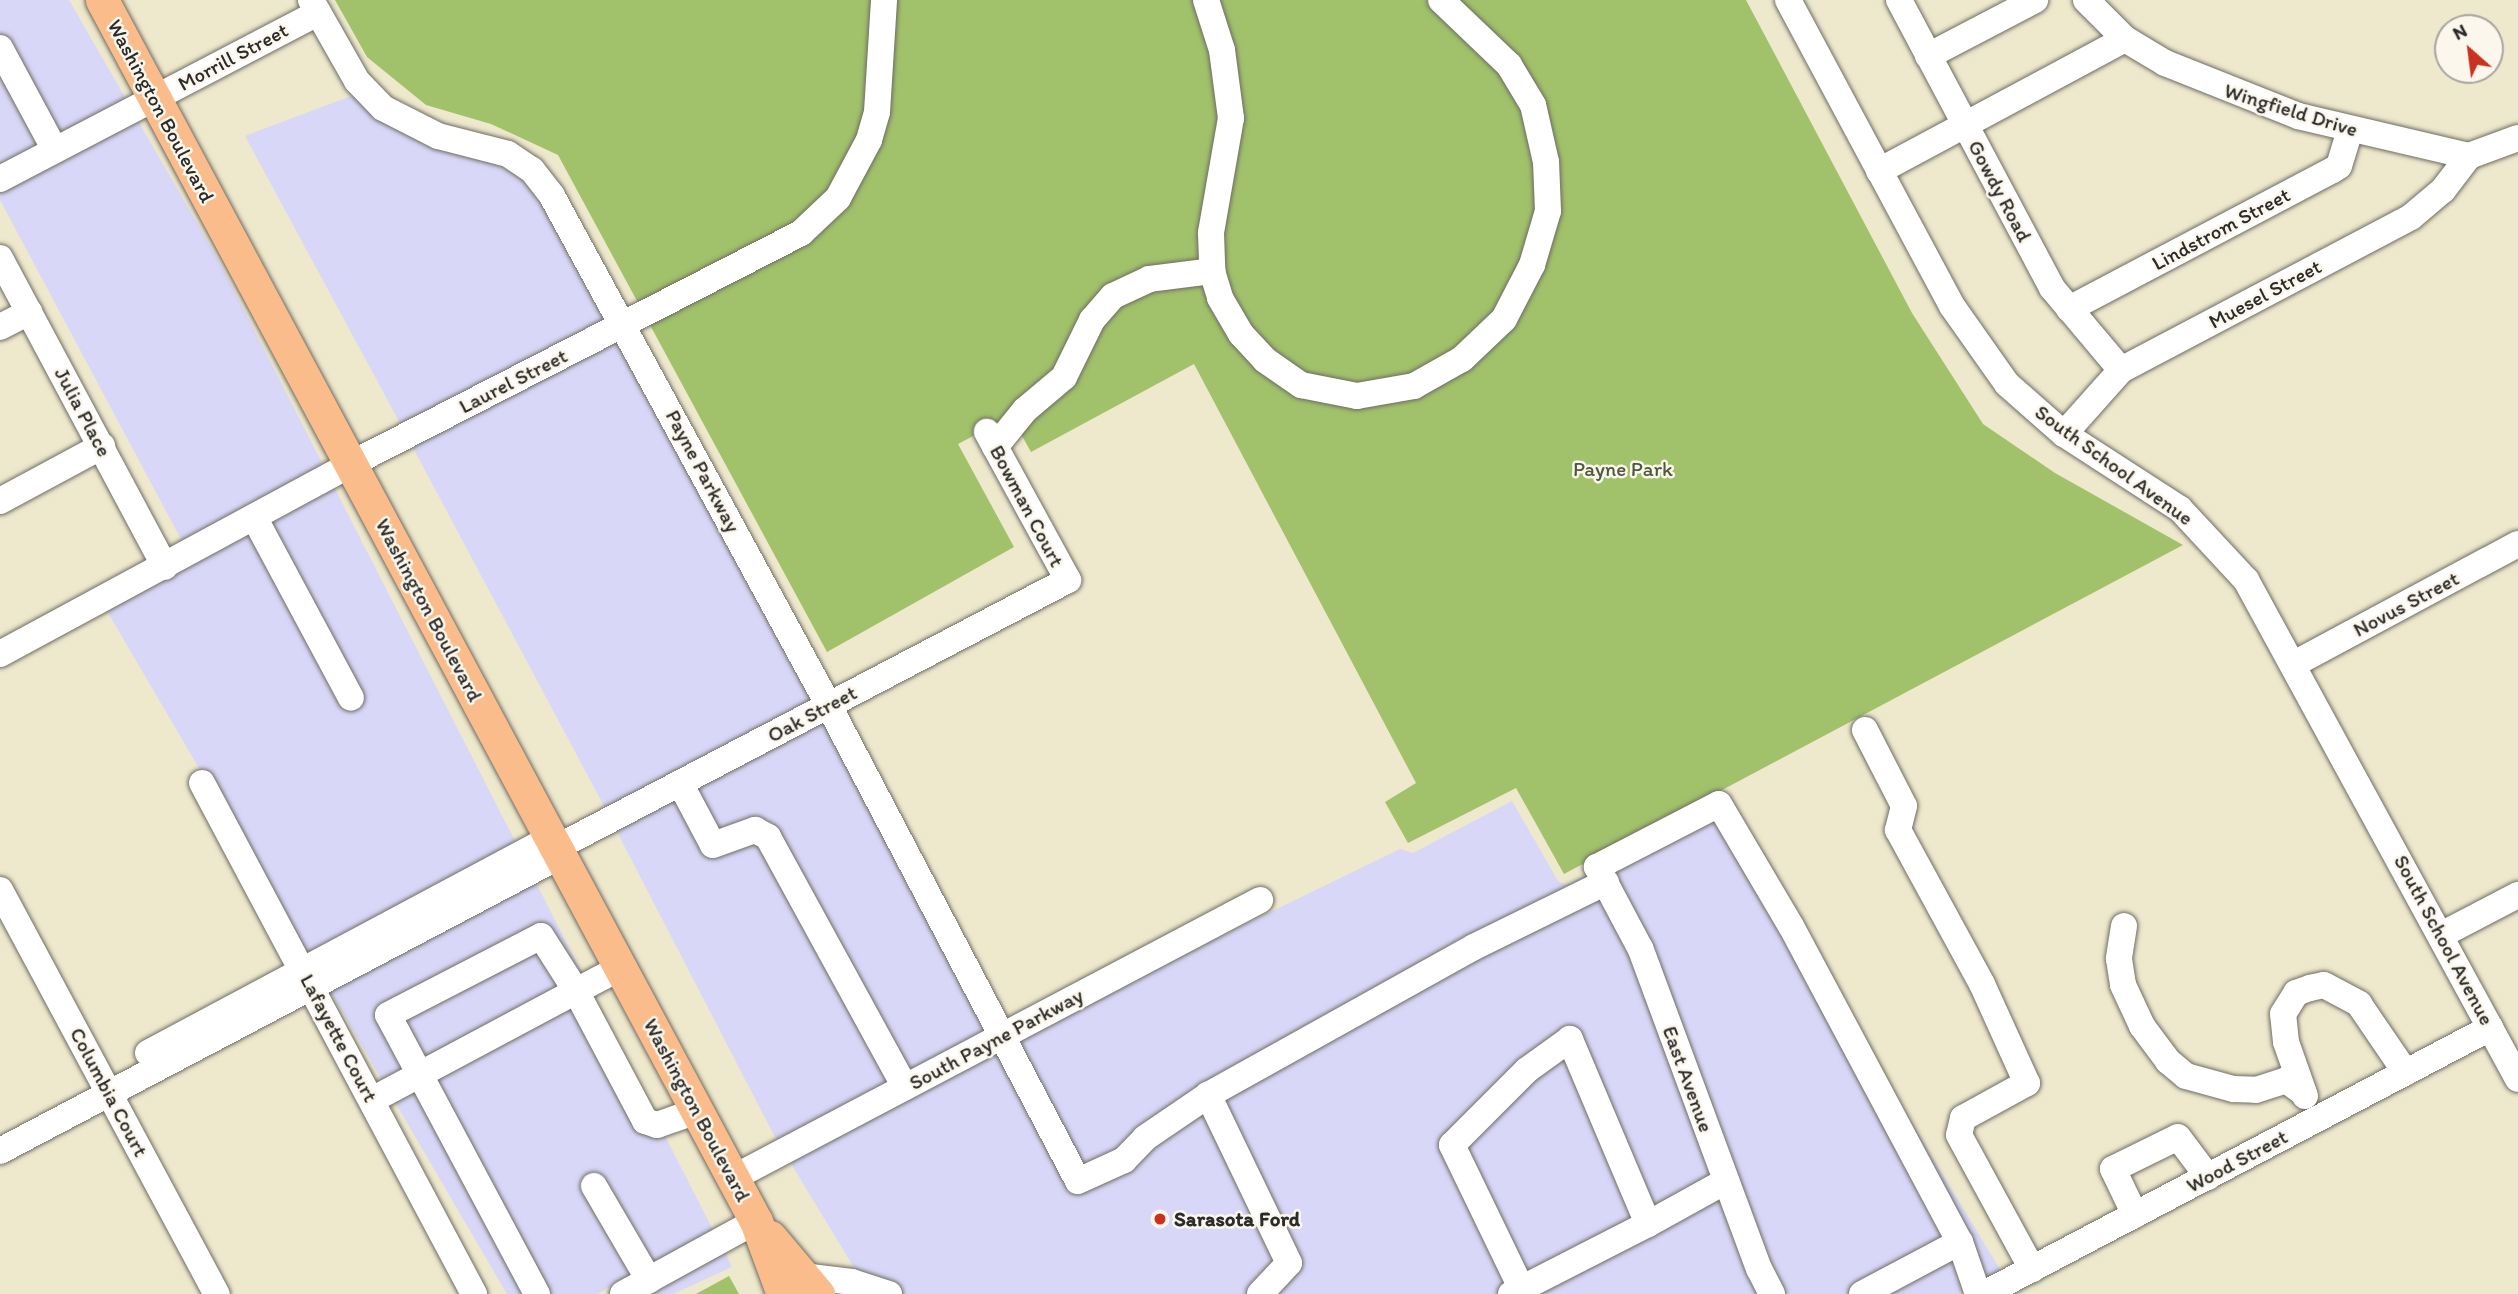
<!DOCTYPE html>
<style>
body{margin:0}
#map{position:relative;width:2518px;height:1294px;overflow:hidden;background:#eee8cd;font-family:Itim,sans-serif}
div>[style]{position:absolute}
.built>*{inset:0;background:#d8d7f8}
.green>*{inset:0;background:#a1c26b}
.roads{filter:drop-shadow(0 0 2px #6f6d64) drop-shadow(0 0 2px #6f6d64)}
.minor>*{height:26px;margin:-13px;padding:0 13px;transform-origin:13px;border-radius:13px;background:#fff}
.major>*{height:33px;margin:-16.5px;padding:0 16.5px;transform-origin:16.5px;border-radius:16.5px;background:#f9bc8a}
.dots>*{width:19px;height:19px;translate:-50% -50%;box-sizing:border-box;border:4px solid #fbf7ec;border-radius:50%}
span{translate:-50% -50%;white-space:nowrap;text-align:center;line-height:1.15;-webkit-text-stroke:5px #fbf7ec;paint-order:stroke}
.street-label{font-size:21px;color:#2b2b2b}
.park-label{font-size:21px;color:#4e583e}
.poi-label{font-size:21px;color:#2b2b2b;font-weight:700}
.left{translate:0 -50%;text-align:left}
.north{position:absolute;left:2434px;top:14px;width:70px;height:70px;box-sizing:border-box;background:#fbf7ec;border:2px solid #a8a59f;border-radius:50%;rotate:332deg;font-size:19px;font-weight:700;line-height:28px;text-align:center;color:#2b2b2b}
.north::after{content:'';display:block;margin:auto;width:24px;height:32px;background:#c8321e;clip-path:polygon(50% 0,100% 100%,50% 72%,0 100%)}
</style>
<div id="map">
<div class="built">
<div style="clip-path:polygon(0 0,69px 0,126px 99px,0 165px)"></div>
<div style="clip-path:polygon(354px 95px,525px 179px,543px 202px,608px 319px,401px 425px,245px 136px)"></div>
<div style="clip-path:polygon(138px 121px,219px 261px,323px 465px,183px 543px,0 200px,0 193px)"></div>
<div style="clip-path:polygon(620px 341px,813px 700px,605px 808px,412px 446px)"></div>
<div style="clip-path:polygon(334px 487px,516px 843px,308px 954px,205px 768px,200px 770px,107px 611px)"></div>
<div style="clip-path:polygon(825px 722px,986px 1031px,777px 1141px,616px 830px)"></div>
<div style="clip-path:polygon(1512px 801px,1558px 881px,1566px 885px,1588px 874px,1630px 952px,1759px 1294px,870px 1294px,790px 1162px,1174px 959px,1400px 849px,1413px 853px)"></div>
<div style="clip-path:polygon(1719px 804px,2001px 1271px,1957px 1294px,1785px 1294px,1608px 863px)"></div>
<div style="clip-path:polygon(536px 883px,713px 1230px,597px 1294px,507px 1294px,330px 991px)"></div>
<div style="clip-path:polygon(725px 1252px,732px 1267px,673px 1294px,649px 1294px)"></div>
</div>
<div class="green">
<div style="clip-path:polygon(335px 0,1746px 0,1912px 313px,1983px 424px,2055px 473px,2183px 545px,1564px 874px,1516px 788px,1408px 843px,1385px 802px,1416px 783px,1194px 364px,1031px 452px,1011px 416px,958px 444px,1014px 547px,827px 652px,558px 155px,491px 124px,426px 105px,367px 57px)"></div>
<div style="clip-path:polygon(729px 1276px,739px 1294px,696px 1294px)"></div>
</div>
<div class="roads">
<div class="minor">
<div style="left:311px;top:0;width:93px;rotate:60.4deg"></div>
<div style="left:357px;top:81px;width:37px;rotate:46deg"></div>
<div style="left:383px;top:108px;width:62px;rotate:27deg"></div>
<div style="left:438px;top:136px;width:72px;rotate:14.4deg"></div>
<div style="left:508px;top:154px;width:29px;rotate:34deg"></div>
<div style="left:532px;top:170px;width:33px;rotate:52deg"></div>
<div style="left:552px;top:196px;width:580px;rotate:61.49deg"></div>
<div style="left:829px;top:706px;width:536px;rotate:62.34deg"></div>
<div style="left:1078px;top:1181px;width:51px;rotate:-24.5deg"></div>
<div style="left:1124px;top:1160px;width:30px;rotate:-46deg"></div>
<div style="left:1145px;top:1138px;width:76px;rotate:-34.3deg"></div>
<div style="left:1206px;top:0;width:52px;rotate:72.3deg"></div>
<div style="left:1222px;top:50px;width:69px;rotate:82.5deg"></div>
<div style="left:1231px;top:118px;width:117px;rotate:99.9deg"></div>
<div style="left:1211px;top:233px;width:38px;rotate:88deg"></div>
<div style="left:1212px;top:271px;width:28px;rotate:73deg"></div>
<div style="left:1220px;top:298px;width:42px;rotate:59.7deg"></div>
<div style="left:1241px;top:334px;width:35px;rotate:47deg"></div>
<div style="left:1265px;top:360px;width:44px;rotate:34.8deg"></div>
<div style="left:1301px;top:385px;width:57px;rotate:11.1deg"></div>
<div style="left:1357px;top:396px;width:58px;rotate:-10deg"></div>
<div style="left:1414px;top:386px;width:55px;rotate:-29.4deg"></div>
<div style="left:1462px;top:359px;width:58px;rotate:-43.6deg"></div>
<div style="left:1504px;top:319px;width:61px;rotate:-62.6deg"></div>
<div style="left:1532px;top:265px;width:56px;rotate:-73.5deg"></div>
<div style="left:1548px;top:211px;width:49px;rotate:-92.3deg"></div>
<div style="left:1546px;top:162px;width:58px;rotate:-102.8deg"></div>
<div style="left:1533px;top:105px;width:47px;rotate:-121deg"></div>
<div style="left:1509px;top:65px;width:94px;rotate:-136.3deg"></div>
<div style="left:1788px;top:0;width:347px;rotate:61.8deg"></div>
<div style="left:1952px;top:306px;width:95px;rotate:54.8deg"></div>
<div style="left:2007px;top:384px;width:76px;rotate:41.3deg"></div>
<div style="left:2064px;top:434px;width:138px;rotate:32.9deg"></div>
<div style="left:2180px;top:509px;width:97px;rotate:47.1deg"></div>
<div style="left:2246px;top:580px;width:568px;rotate:61.41deg"></div>
<div style="left:1899px;top:0;width:326px;rotate:62deg"></div>
<div style="left:2052px;top:288px;width:107px;rotate:49.9deg"></div>
<div style="left:2086px;top:0;width:55px;rotate:45deg"></div>
<div style="left:2125px;top:39px;width:47px;rotate:31deg"></div>
<div style="left:2165px;top:63px;width:143px;rotate:21.7deg"></div>
<div style="left:2298px;top:116px;width:176px;rotate:13.2deg"></div>
<div style="left:2469px;top:156px;width:52px;rotate:-20.2deg"></div>
<div style="left:0;top:48px;width:116px;rotate:61.7deg"></div>
<div style="left:1928px;top:56px;width:121px;rotate:-27.6deg"></div>
<div style="left:1879px;top:171px;width:279px;rotate:-28.2deg"></div>
<div style="left:0;top:179px;width:359px;rotate:-27.6deg"></div>
<div style="left:0;top:258px;width:350px;rotate:61.9deg"></div>
<div style="left:2069px;top:309px;width:298px;rotate:-27.8deg"></div>
<div style="left:2333px;top:170px;width:7px;rotate:-34deg"></div>
<div style="left:2339px;top:166px;width:38px;rotate:-73deg"></div>
<div style="left:0;top:327px;width:33px;rotate:-27deg"></div>
<div style="left:2064px;top:434px;width:86px;rotate:-48.3deg"></div>
<div style="left:2121px;top:370px;width:328px;rotate:-27.8deg"></div>
<div style="left:2411px;top:217px;width:42px;rotate:-40.2deg"></div>
<div style="left:2443px;top:190px;width:43px;rotate:-52.6deg"></div>
<div style="left:995px;top:447px;width:48px;rotate:-51deg"></div>
<div style="left:1025px;top:410px;width:51px;rotate:-40.2deg"></div>
<div style="left:1064px;top:377px;width:64px;rotate:-63.8deg"></div>
<div style="left:1092px;top:320px;width:32px;rotate:-49deg"></div>
<div style="left:1113px;top:296px;width:40px;rotate:-25deg"></div>
<div style="left:1149px;top:279px;width:64px;rotate:-7.2deg"></div>
<div style="left:0;top:501px;width:116px;rotate:-28.3deg"></div>
<div style="left:254px;top:517px;width:205px;rotate:61.8deg"></div>
<div style="left:0;top:654px;width:399px;rotate:-28.4deg"></div>
<div style="left:351px;top:464px;width:506px;rotate:-27.17deg"></div>
<div style="left:801px;top:233px;width:51px;rotate:-43.4deg"></div>
<div style="left:838px;top:198px;width:66px;rotate:-61.9deg"></div>
<div style="left:869px;top:140px;width:29px;rotate:-74deg"></div>
<div style="left:877px;top:112px;width:112px;rotate:-86.4deg"></div>
<div style="left:2294px;top:664px;width:254px;rotate:-28.2deg"></div>
<div style="left:1865px;top:730px;width:85px;rotate:62.8deg"></div>
<div style="left:1904px;top:806px;width:25px;rotate:104deg"></div>
<div style="left:1898px;top:830px;width:175px;rotate:61.4deg"></div>
<div style="left:1982px;top:984px;width:109px;rotate:65.6deg"></div>
<div style="left:2027px;top:1083px;width:73px;rotate:151.3deg"></div>
<div style="left:1963px;top:1118px;width:17px;rotate:103deg"></div>
<div style="left:1959px;top:1135px;width:153px;rotate:61.4deg"></div>
<div style="left:202px;top:783px;width:579px;rotate:61.97deg"></div>
<div style="left:680px;top:783px;width:70px;rotate:62deg"></div>
<div style="left:713px;top:845px;width:45px;rotate:-19.7deg"></div>
<div style="left:755px;top:830px;width:15px;rotate:28deg"></div>
<div style="left:768px;top:837px;width:285px;rotate:61.3deg"></div>
<div style="left:556px;top:848px;width:578px;rotate:-27.63deg"></div>
<div style="left:1068px;top:580px;width:169px;rotate:-118.7deg"></div>
<div style="left:0;top:890px;width:459px;rotate:61.8deg"></div>
<div style="left:2124px;top:926px;width:33px;rotate:99deg"></div>
<div style="left:2119px;top:959px;width:26px;rotate:81deg"></div>
<div style="left:2123px;top:985px;width:45px;rotate:65.1deg"></div>
<div style="left:2142px;top:1026px;width:44px;rotate:53.4deg"></div>
<div style="left:2168px;top:1061px;width:23px;rotate:40deg"></div>
<div style="left:2186px;top:1076px;width:49px;rotate:15.5deg"></div>
<div style="left:2233px;top:1089px;width:23px;rotate:2deg"></div>
<div style="left:2256px;top:1090px;width:32px;rotate:-18deg"></div>
<div style="left:2286px;top:1080px;width:22px;rotate:36deg"></div>
<div style="left:2441px;top:935px;width:87px;rotate:-27.5deg"></div>
<div style="left:148px;top:1053px;width:457px;rotate:-28.1deg"></div>
<div style="left:2305px;top:1096px;width:57px;rotate:-109.4deg"></div>
<div style="left:2286px;top:1042px;width:28px;rotate:-96deg"></div>
<div style="left:2283px;top:1014px;width:25px;rotate:-58deg"></div>
<div style="left:2296px;top:993px;width:15px;rotate:-20deg"></div>
<div style="left:2310px;top:988px;width:14px;rotate:-12deg"></div>
<div style="left:2324px;top:985px;width:40px;rotate:28deg"></div>
<div style="left:2359px;top:1004px;width:83px;rotate:55.7deg"></div>
<div style="left:372px;top:1100px;width:231px;rotate:-28.1deg"></div>
<div style="left:576px;top:991px;width:147px;rotate:62deg"></div>
<div style="left:645px;top:1121px;width:13px;rotate:18deg"></div>
<div style="left:657px;top:1125px;width:42px;rotate:-19.3deg"></div>
<div style="left:0;top:1151px;width:633px;rotate:-27.78deg"></div>
<div style="left:733px;top:1178px;width:596px;rotate:-27.81deg"></div>
<div style="left:594px;top:1186px;width:109px;rotate:59.7deg"></div>
<div style="left:2135px;top:1215px;width:51px;rotate:-115.6deg"></div>
<div style="left:2113px;top:1169px;width:72px;rotate:-26.2deg"></div>
<div style="left:2178px;top:1137px;width:50px;rotate:53.1deg"></div>
<div style="left:1648px;top:1224px;width:89px;rotate:-28.9deg"></div>
<div style="left:802px;top:1276px;width:50px;rotate:6.8deg"></div>
<div style="left:852px;top:1282px;width:39px;rotate:18deg"></div>
<div style="left:537px;top:1294px;width:316px;rotate:-118.1deg"></div>
<div style="left:388px;top:1015px;width:172px;rotate:-27.3deg"></div>
<div style="left:541px;top:936px;width:65px;rotate:57.5deg"></div>
<div style="left:576px;top:991px;width:50px;rotate:-27.6deg"></div>
<div style="left:623px;top:1294px;width:152px;rotate:-28.8deg"></div>
<div style="left:1260px;top:1294px;width:42px;rotate:-46.9deg"></div>
<div style="left:1289px;top:1263px;width:187px;rotate:-115.7deg"></div>
<div style="left:1208px;top:1095px;width:304px;rotate:-29.1deg"></div>
<div style="left:1474px;top:947px;width:147px;rotate:-26.2deg"></div>
<div style="left:1511px;top:1294px;width:154px;rotate:-27.1deg"></div>
<div style="left:1648px;top:1224px;width:201px;rotate:-112.9deg"></div>
<div style="left:1570px;top:1039px;width:53px;rotate:144.2deg"></div>
<div style="left:1527px;top:1070px;width:106px;rotate:135deg"></div>
<div style="left:1452px;top:1145px;width:159px;rotate:64.2deg"></div>
<div style="left:1772px;top:1294px;width:28px;rotate:-117deg"></div>
<div style="left:1759px;top:1269px;width:342px;rotate:-110.3deg"></div>
<div style="left:1640px;top:948px;width:92px;rotate:-118deg"></div>
<div style="left:1597px;top:867px;width:137px;rotate:-27.3deg"></div>
<div style="left:1719px;top:804px;width:142px;rotate:59.5deg"></div>
<div style="left:1791px;top:926px;width:358px;rotate:61.9deg"></div>
<div style="left:1862px;top:1294px;width:111px;rotate:-28deg"></div>
<div style="left:1960px;top:1242px;width:55px;rotate:70.9deg"></div>
<div style="left:1984px;top:1294px;width:572px;rotate:-27.73deg"></div>
</div>
<div class="major">
<div style="left:102px;top:0;width:1385px;rotate:61.83deg"></div>
<div style="left:756px;top:1221px;width:78px;rotate:69.7deg"></div>
<div style="left:770px;top:1237px;width:75px;rotate:49.9deg"></div>
</div>
</div>
<div class="dots">
<div style="left:1160px;top:1219px;background:#c8321e"></div>
</div>
<div class="street-label">
<span style="left:233px;top:57px;rotate:-28deg">Morrill Street</span>
<span style="left:2291px;top:110px;rotate:17deg">Wingfield Drive</span>
<span style="left:161px;top:111px;rotate:62deg">Washington Boulevard</span>
<span style="left:2000px;top:191px;rotate:62deg">Gowdy Road</span>
<span style="left:2221px;top:229px;rotate:-28deg">Lindstrom Street</span>
<span style="left:2265px;top:294px;rotate:-28deg">Muesel Street</span>
<span style="left:513px;top:381px;rotate:-27deg">Laurel Street</span>
<span style="left:83px;top:412px;rotate:62deg">Julia Place</span>
<span style="left:2114px;top:465px;rotate:36deg">South School Avenue</span>
<span style="left:703px;top:471px;rotate:62deg">Payne Parkway</span>
<span style="left:1027px;top:506px;rotate:62deg">Bowman Court</span>
<span style="left:2406px;top:604px;rotate:-28deg">Novus Street</span>
<span style="left:429px;top:610px;rotate:62deg">Washington Boulevard</span>
<span style="left:812px;top:714px;rotate:-28deg">Oak Street</span>
<span style="left:2444px;top:940px;rotate:62deg">South School Avenue</span>
<span style="left:339px;top:1038px;rotate:62deg">Lafayette Court</span>
<span style="left:996px;top:1039px;rotate:-28deg">South Payne Parkway</span>
<span style="left:1688px;top:1079px;rotate:70deg">East Avenue</span>
<span style="left:109px;top:1092px;rotate:62deg">Columbia Court</span>
<span style="left:697px;top:1110px;rotate:62deg">Washington Boulevard</span>
<span style="left:2237px;top:1161px;rotate:-28deg">Wood Street</span>
</div>
<div class="park-label">
<span style="left:1623px;top:469px">Payne Park</span>
</div>
<div class="poi-label">
<span class="left" style="left:1174px;top:1219px">Sarasota Ford</span>
</div>
<div class="north">N</div>
</div>
